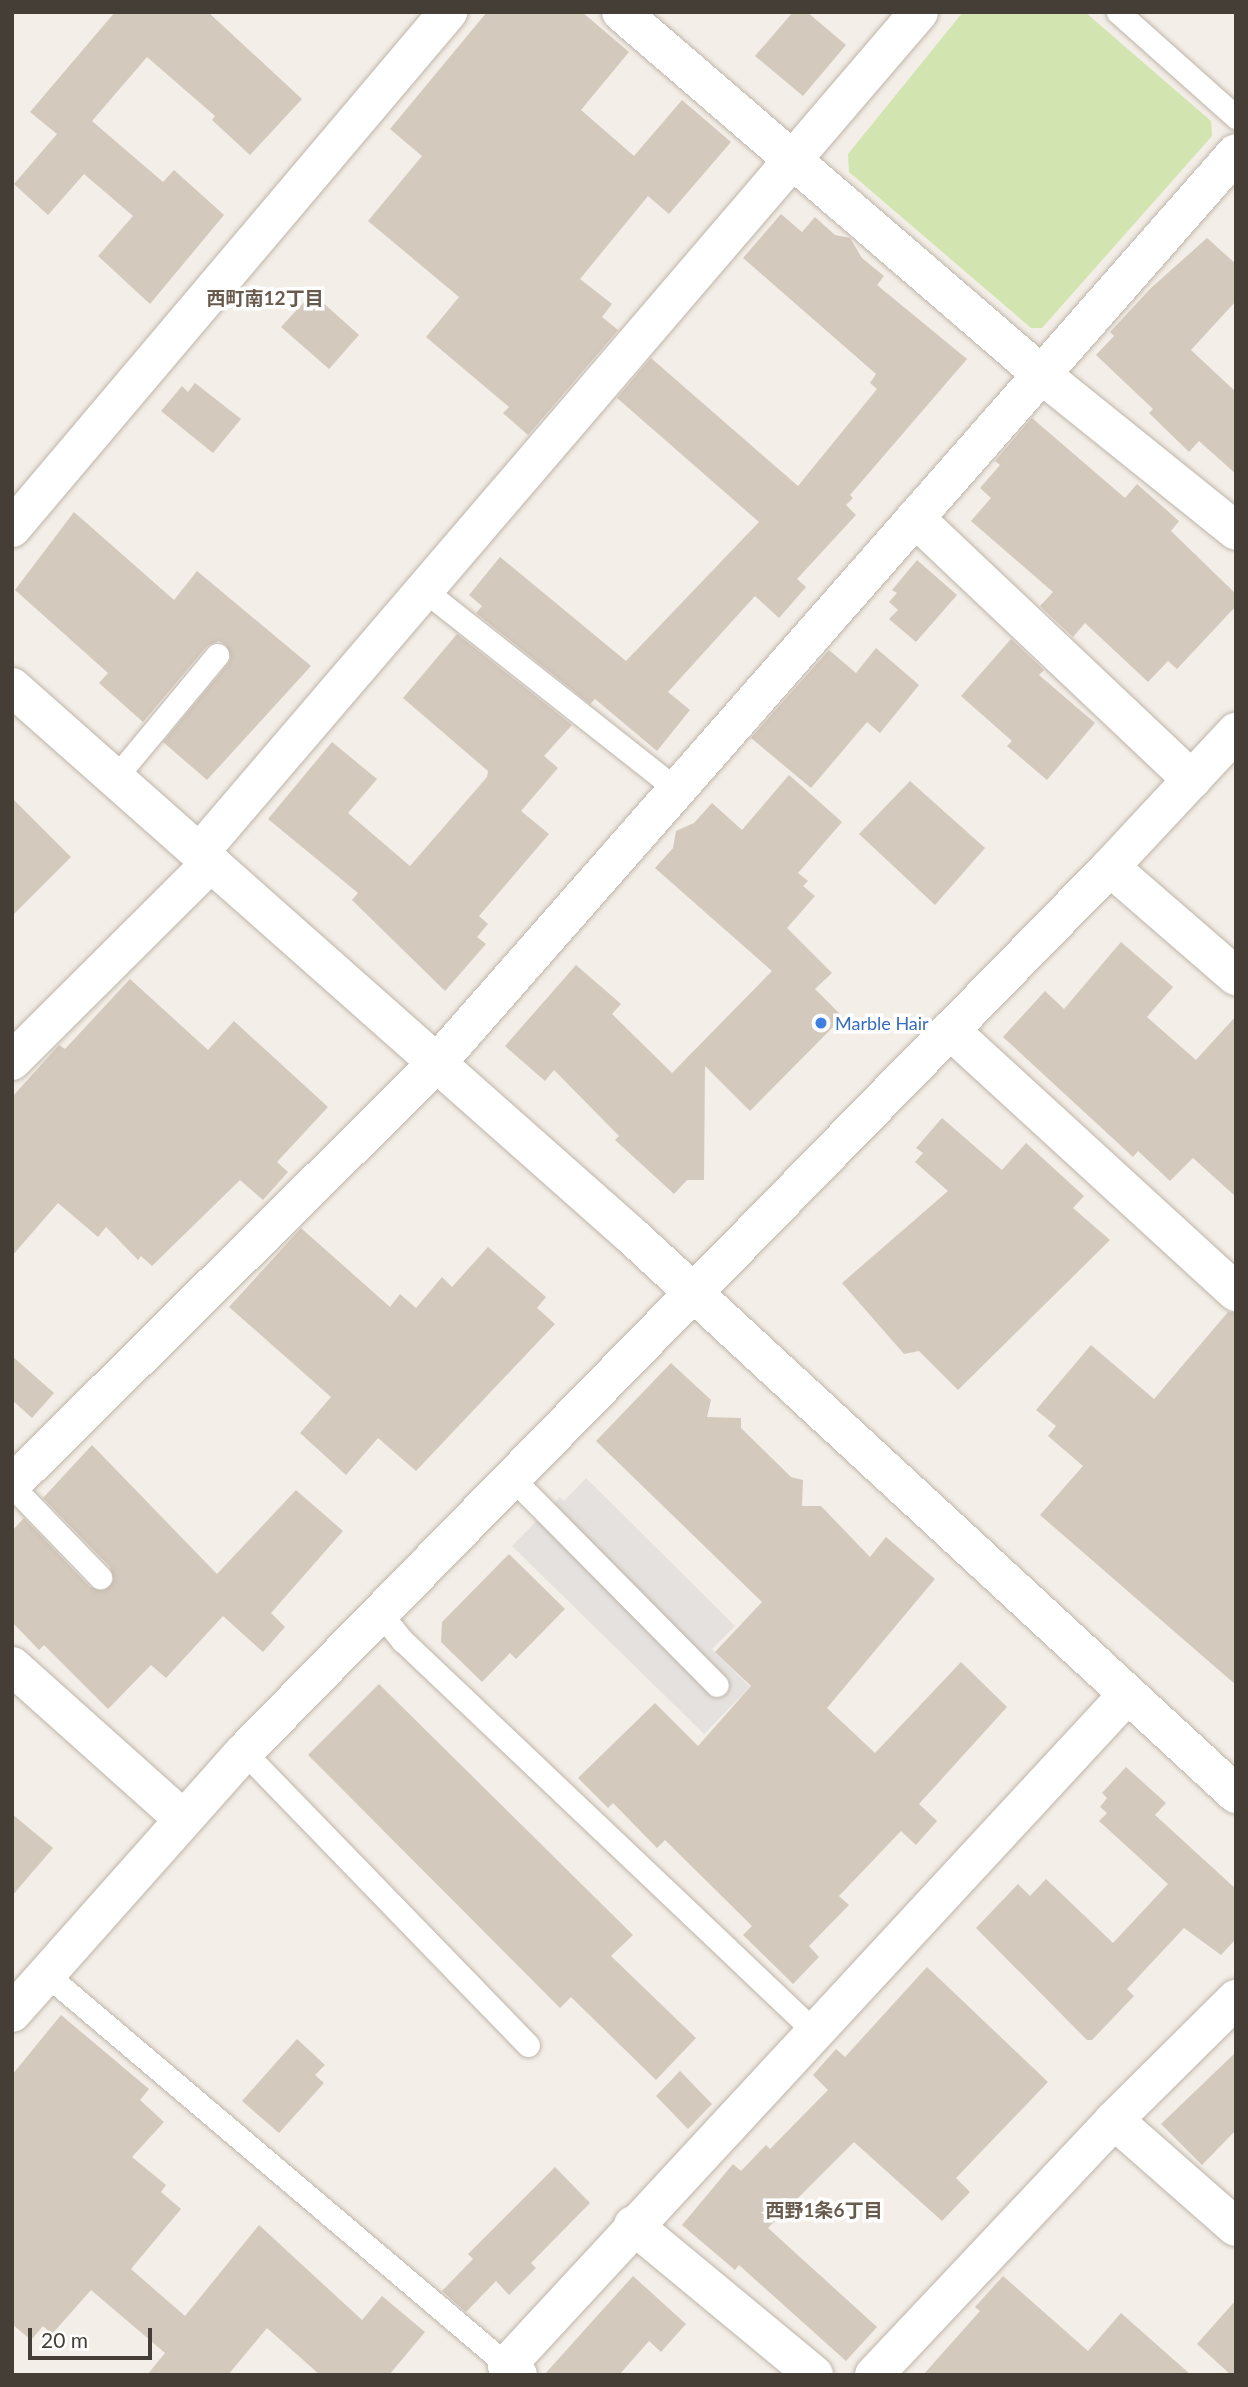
<!DOCTYPE html>
<meta charset="utf-8">
<style>
body{margin:0}
#map{position:relative;width:1248px;height:2387px;overflow:hidden;background:#f3eee7;font-family:Lato,"Noto Sans JP",sans-serif}
div>[style]{position:absolute}
.green>*{inset:0;background:#d2e5b1}
.parking>*{inset:0;background:#e4e1df}
.building>*{inset:0;background:#d4c9bd}
.roads{filter:drop-shadow(0 0 2px #beb5aa) drop-shadow(0 0 2px #beb5aa)}
.lane>*{height:23px;margin:-11.5px;padding:0 11.5px;transform-origin:11.5px;border-radius:11.5px;background:#fff}
.street>*{height:38px;margin:-19px;padding:0 19px;transform-origin:19px;border-radius:19px;background:#fff}
.dots>*{width:19px;height:19px;translate:-50% -50%;box-sizing:border-box;border:4px solid #fff;border-radius:50%}
span{translate:-50% -50%;white-space:nowrap;text-align:center;line-height:1.15;-webkit-text-stroke:7px #fff;paint-order:stroke}
.shop-label{font-size:18px;color:#366cbe}
.left{translate:0 -50%;text-align:left}
.neighbourhood-label{font-size:19px;color:#685b4e;font-weight:700}
.frame{position:absolute;inset:0;border:14px solid #453e36;pointer-events:none}
.scale{position:absolute;left:28px;top:2328px;width:124px;height:32px;box-sizing:border-box;border:4px solid #453e36;border-top:0;padding-left:9px;font-size:21px;line-height:24px;white-space:nowrap;color:#453e36;-webkit-text-stroke:5px #fff;paint-order:stroke}
</style>
<div id="map">
<div class="green">
<div style="clip-path:polygon(963px 12px,1085px 12px,1211px 121px,1212px 136px,1042px 328px,1031px 328px,849px 172px,848px 154px)"></div>
</div>
<div class="parking">
<div style="clip-path:polygon(586px 1478px,735px 1626px,712px 1649px,750px 1687px,704px 1734px,512px 1546px,560px 1497px,564px 1501px)"></div>
</div>
<div class="building">
<div style="clip-path:polygon(115px 12px,208px 12px,302px 99px,250px 155px,212px 120px,215px 116px,147px 57px,92px 121px,163px 182px,174px 170px,224px 215px,150px 304px,98px 256px,133px 216px,84px 174px,48px 215px,14px 184px,57px 134px,30px 112px)"></div>
<div style="clip-path:polygon(487px 12px,582px 12px,629px 52px,581px 110px,634px 156px,682px 100px,731px 142px,669px 214px,648px 196px,580px 279px,612px 304px,602px 317px,618px 330px,528px 435px,503px 413px,509px 407px,426px 337px,459px 297px,368px 221px,422px 156px,390px 129px)"></div>
<div style="clip-path:polygon(793px 12px,807px 12px,846px 45px,803px 96px,755px 56px)"></div>
<div style="clip-path:polygon(781px 214px,802px 232px,815px 217px,835px 235px,850px 238px,862px 258px,884px 276px,877px 285px,967px 359px,850px 495px,853px 498px,846px 505px,856px 515px,797px 579px,806px 587px,779px 618px,755px 596px,668px 692px,690px 710px,657px 751px,595px 699px,590px 704px,476px 613px,482px 606px,469px 595px,500px 557px,626px 661px,759px 522px,617px 398px,651px 358px,798px 486px,877px 389px,870px 383px,876px 374px,743px 258px)"></div>
<div style="clip-path:polygon(1207px 238px,1236px 264px,1236px 301px,1191px 350px,1236px 392px,1236px 474px,1199px 441px,1189px 452px,1149px 413px,1153px 409px,1096px 355px,1114px 336px,1110px 332px,1151px 288px)"></div>
<div style="clip-path:polygon(320px 300px,359px 335px,329px 369px,281px 327px,305px 301px,313px 308px)"></div>
<div style="clip-path:polygon(195px 383px,241px 419px,213px 453px,161px 411px,182px 386px,188px 392px)"></div>
<div style="clip-path:polygon(1032px 418px,1125px 498px,1137px 484px,1179px 521px,1171px 531px,1236px 594px,1236px 606px,1177px 669px,1168px 661px,1148px 682px,1085px 623px,1073px 637px,1040px 606px,1053px 592px,971px 521px,991px 498px,980px 488px,1000px 465px,995px 461px)"></div>
<div style="clip-path:polygon(74px 512px,174px 600px,197px 571px,311px 666px,207px 780px,163px 742px,228px 664px,231px 657px,226px 645px,219px 641px,207px 646px,143px 722px,99px 683px,108px 673px,15px 590px)"></div>
<div style="clip-path:polygon(917px 560px,957px 595px,916px 642px,889px 619px,898px 610px,889px 602px,897px 593px,892px 590px)"></div>
<div style="clip-path:polygon(457px 634px,572px 725px,544px 756px,558px 768px,521px 811px,549px 834px,479px 916px,488px 924px,477px 937px,486px 944px,445px 991px,352px 900px,358px 893px,268px 819px,332px 742px,377px 779px,348px 813px,410px 866px,487px 777px,488px 771px,403px 698px)"></div>
<div style="clip-path:polygon(1011px 639px,1044px 670px,1039px 675px,1095px 723px,1047px 780px,1007px 746px,1012px 741px,961px 696px)"></div>
<div style="clip-path:polygon(876px 648px,919px 685px,880px 733px,867px 722px,811px 788px,751px 738px,829px 650px,856px 673px)"></div>
<div style="clip-path:polygon(789px 775px,842px 822px,798px 873px,808px 881px,803px 886px,815px 896px,787px 928px,832px 973px,815px 989px,843px 1017px,750px 1111px,705px 1066px,704px 1180px,687px 1180px,674px 1194px,615px 1140px,619px 1136px,554px 1070px,545px 1081px,505px 1046px,576px 965px,621px 1004px,612px 1014px,672px 1073px,772px 971px,655px 868px,673px 848px,676px 831px,694px 823px,712px 803px,742px 830px)"></div>
<div style="clip-path:polygon(910px 781px,985px 848px,935px 905px,859px 834px)"></div>
<div style="clip-path:polygon(12px 798px,71px 857px,12px 916px)"></div>
<div style="clip-path:polygon(1121px 942px,1173px 987px,1147px 1017px,1196px 1060px,1236px 1016px,1236px 1197px,1193px 1158px,1170px 1181px,1138px 1151px,1133px 1157px,1003px 1037px,1045px 991px,1064px 1009px)"></div>
<div style="clip-path:polygon(130px 979px,208px 1050px,234px 1021px,328px 1107px,277px 1162px,288px 1172px,263px 1200px,240px 1180px,152px 1266px,141px 1256px,138px 1260px,106px 1227px,98px 1237px,58px 1203px,12px 1256px,12px 1097px,59px 1045px,65px 1049px)"></div>
<div style="clip-path:polygon(942px 1118px,1002px 1170px,1026px 1143px,1084px 1196px,1073px 1208px,1110px 1240px,958px 1390px,919px 1351px,904px 1354px,842px 1283px,948px 1191px,915px 1162px,923px 1153px,916px 1148px)"></div>
<div style="clip-path:polygon(301px 1228px,390px 1307px,400px 1294px,416px 1308px,442px 1277px,452px 1287px,488px 1247px,546px 1297px,537px 1308px,555px 1324px,416px 1471px,378px 1438px,346px 1475px,300px 1433px,331px 1397px,229px 1307px)"></div>
<div style="clip-path:polygon(1228px 1312px,1236px 1313px,1236px 1685px,1040px 1515px,1083px 1466px,1048px 1436px,1056px 1426px,1036px 1410px,1091px 1345px,1154px 1399px)"></div>
<div style="clip-path:polygon(12px 1356px,54px 1393px,32px 1418px,12px 1400px)"></div>
<div style="clip-path:polygon(671px 1363px,711px 1400px,707px 1417px,741px 1418px,741px 1428px,791px 1477px,803px 1480px,802px 1506px,821px 1506px,870px 1557px,886px 1537px,935px 1579px,827px 1708px,875px 1753px,961px 1662px,1007px 1707px,919px 1804px,937px 1821px,916px 1845px,901px 1831px,839px 1896px,849px 1905px,809px 1946px,819px 1957px,793px 1984px,743px 1935px,752px 1926px,665px 1840px,657px 1848px,613px 1803px,608px 1808px,578px 1778px,655px 1703px,698px 1746px,751px 1686px,715px 1652px,762px 1602px,596px 1441px)"></div>
<div style="clip-path:polygon(92px 1445px,217px 1574px,296px 1490px,343px 1531px,271px 1613px,285px 1627px,263px 1652px,223px 1616px,166px 1678px,151px 1665px,108px 1709px,44px 1645px,39px 1650px,12px 1622px,12px 1531px,24px 1518px,90px 1587px,104px 1590px,113px 1581px,110px 1567px,43px 1498px)"></div>
<div style="clip-path:polygon(509px 1554px,565px 1609px,516px 1659px,510px 1653px,482px 1682px,441px 1642px,442px 1622px)"></div>
<div style="clip-path:polygon(379px 1684px,633px 1935px,611px 1956px,696px 2038px,656px 2080px,571px 1997px,560px 2008px,308px 1755px)"></div>
<div style="clip-path:polygon(1126px 1767px,1166px 1803px,1155px 1815px,1236px 1889px,1236px 1939px,1221px 1955px,1184px 1928px,1127px 1989px,1134px 1996px,1092px 2040px,1087px 2040px,976px 1928px,1018px 1884px,1030px 1896px,1046px 1879px,1113px 1943px,1168px 1884px,1099px 1821px,1107px 1813px,1100px 1807px,1107px 1798px,1102px 1793px)"></div>
<div style="clip-path:polygon(12px 1814px,53px 1848px,12px 1896px)"></div>
<div style="clip-path:polygon(927px 1967px,1048px 2082px,956px 2178px,970px 2192px,942px 2221px,854px 2142px,768px 2228px,877px 2327px,846px 2361px,739px 2265px,735px 2270px,682px 2225px,733px 2164px,741px 2171px,766px 2145px,770px 2149px,828px 2090px,813px 2075px,836px 2049px,845px 2057px)"></div>
<div style="clip-path:polygon(61px 2015px,149px 2089px,140px 2100px,164px 2122px,132px 2157px,166px 2185px,161px 2192px,181px 2209px,131px 2269px,185px 2316px,259px 2225px,362px 2320px,382px 2296px,425px 2332px,389px 2375px,320px 2375px,267px 2328px,228px 2375px,147px 2375px,165px 2353px,91px 2290px,52px 2334px,43px 2326px,31px 2340px,12px 2324px,12px 2075px)"></div>
<div style="clip-path:polygon(297px 2039px,325px 2065px,315px 2075px,324px 2083px,279px 2133px,242px 2101px)"></div>
<div style="clip-path:polygon(1236px 2052px,1236px 2130px,1202px 2165px,1161px 2124px)"></div>
<div style="clip-path:polygon(680px 2071px,712px 2104px,688px 2129px,656px 2096px)"></div>
<div style="clip-path:polygon(555px 2167px,590px 2203px,531px 2263px,536px 2268px,509px 2295px,496px 2281px,466px 2312px,442px 2291px,473px 2259px,468px 2254px)"></div>
<div style="clip-path:polygon(633px 2276px,686px 2324px,661px 2352px,649px 2341px,619px 2375px,544px 2375px)"></div>
<div style="clip-path:polygon(1003px 2276px,1088px 2351px,1121px 2313px,1191px 2375px,923px 2375px,980px 2311px,975px 2307px)"></div>
<div style="clip-path:polygon(1236px 2300px,1236px 2375px,1231px 2375px,1197px 2344px)"></div>
</div>
<div class="roads">
<div class="lane">
<div style="left:1118px;top:12px;width:158px;rotate:41.7deg"></div>
<div style="left:424px;top:590px;width:323px;rotate:38.3deg"></div>
<div style="left:115px;top:778px;width:160px;rotate:-50.3deg"></div>
<div style="left:512px;top:1478px;width:291px;rotate:45.3deg"></div>
<div style="left:12px;top:1486px;width:127px;rotate:46deg"></div>
<div style="left:380px;top:1613px;width:36px;rotate:51deg"></div>
<div style="left:403px;top:1641px;width:567px;rotate:43.5deg"></div>
<div style="left:244px;top:1752px;width:408px;rotate:45.9deg"></div>
<div style="left:46px;top:1974px;width:604px;rotate:40.3deg"></div>
</div>
<div class="street">
<div style="left:621px;top:12px;width:554px;rotate:40.76deg"></div>
<div style="left:1041px;top:374px;width:250px;rotate:38.8deg"></div>
<div style="left:915px;top:518px;width:381px;rotate:43.4deg"></div>
<div style="left:12px;top:528px;width:676px;rotate:-49.8deg"></div>
<div style="left:12px;top:687px;width:827px;rotate:41.52deg"></div>
<div style="left:631px;top:1235px;width:824px;rotate:42.74deg"></div>
<div style="left:199px;top:853px;width:1107px;rotate:-49.43deg"></div>
<div style="left:1110px;top:867px;width:167px;rotate:40.9deg"></div>
<div style="left:950px;top:1030px;width:388px;rotate:42.5deg"></div>
<div style="left:12px;top:1061px;width:281px;rotate:-44.9deg"></div>
<div style="left:12px;top:1484px;width:597px;rotate:-44.73deg"></div>
<div style="left:436px;top:1064px;width:1212px;rotate:-48.71deg"></div>
<div style="left:12px;top:1666px;width:228px;rotate:41.8deg"></div>
<div style="left:12px;top:2013px;width:349px;rotate:-48.4deg"></div>
<div style="left:244px;top:1752px;width:1238px;rotate:-45.62deg"></div>
<div style="left:1110px;top:867px;width:185px;rotate:-47deg"></div>
<div style="left:1114px;top:2120px;width:162px;rotate:41.3deg"></div>
<div style="left:633px;top:2225px;width:235px;rotate:39.6deg"></div>
<div style="left:518px;top:2375px;width:15px;rotate:-138deg"></div>
<div style="left:507px;top:2365px;width:911px;rotate:-47.22deg"></div>
<div style="left:874px;top:2375px;width:350px;rotate:-46.7deg"></div>
<div style="left:1114px;top:2120px;width:172px;rotate:-44.8deg"></div>
</div>
</div>
<div class="dots">
<div style="left:821px;top:1023px;background:#3f7fe0"></div>
</div>
<div class="shop-label">
<span class="left" style="left:835px;top:1023px">Marble Hair</span>
</div>
<div class="neighbourhood-label">
<span style="left:265px;top:298px">西町南12丁目</span>
<span style="left:824px;top:2210px">西野1条6丁目</span>
</div>
<div class="frame"></div>
<div class="scale">20 m</div>
</div>
